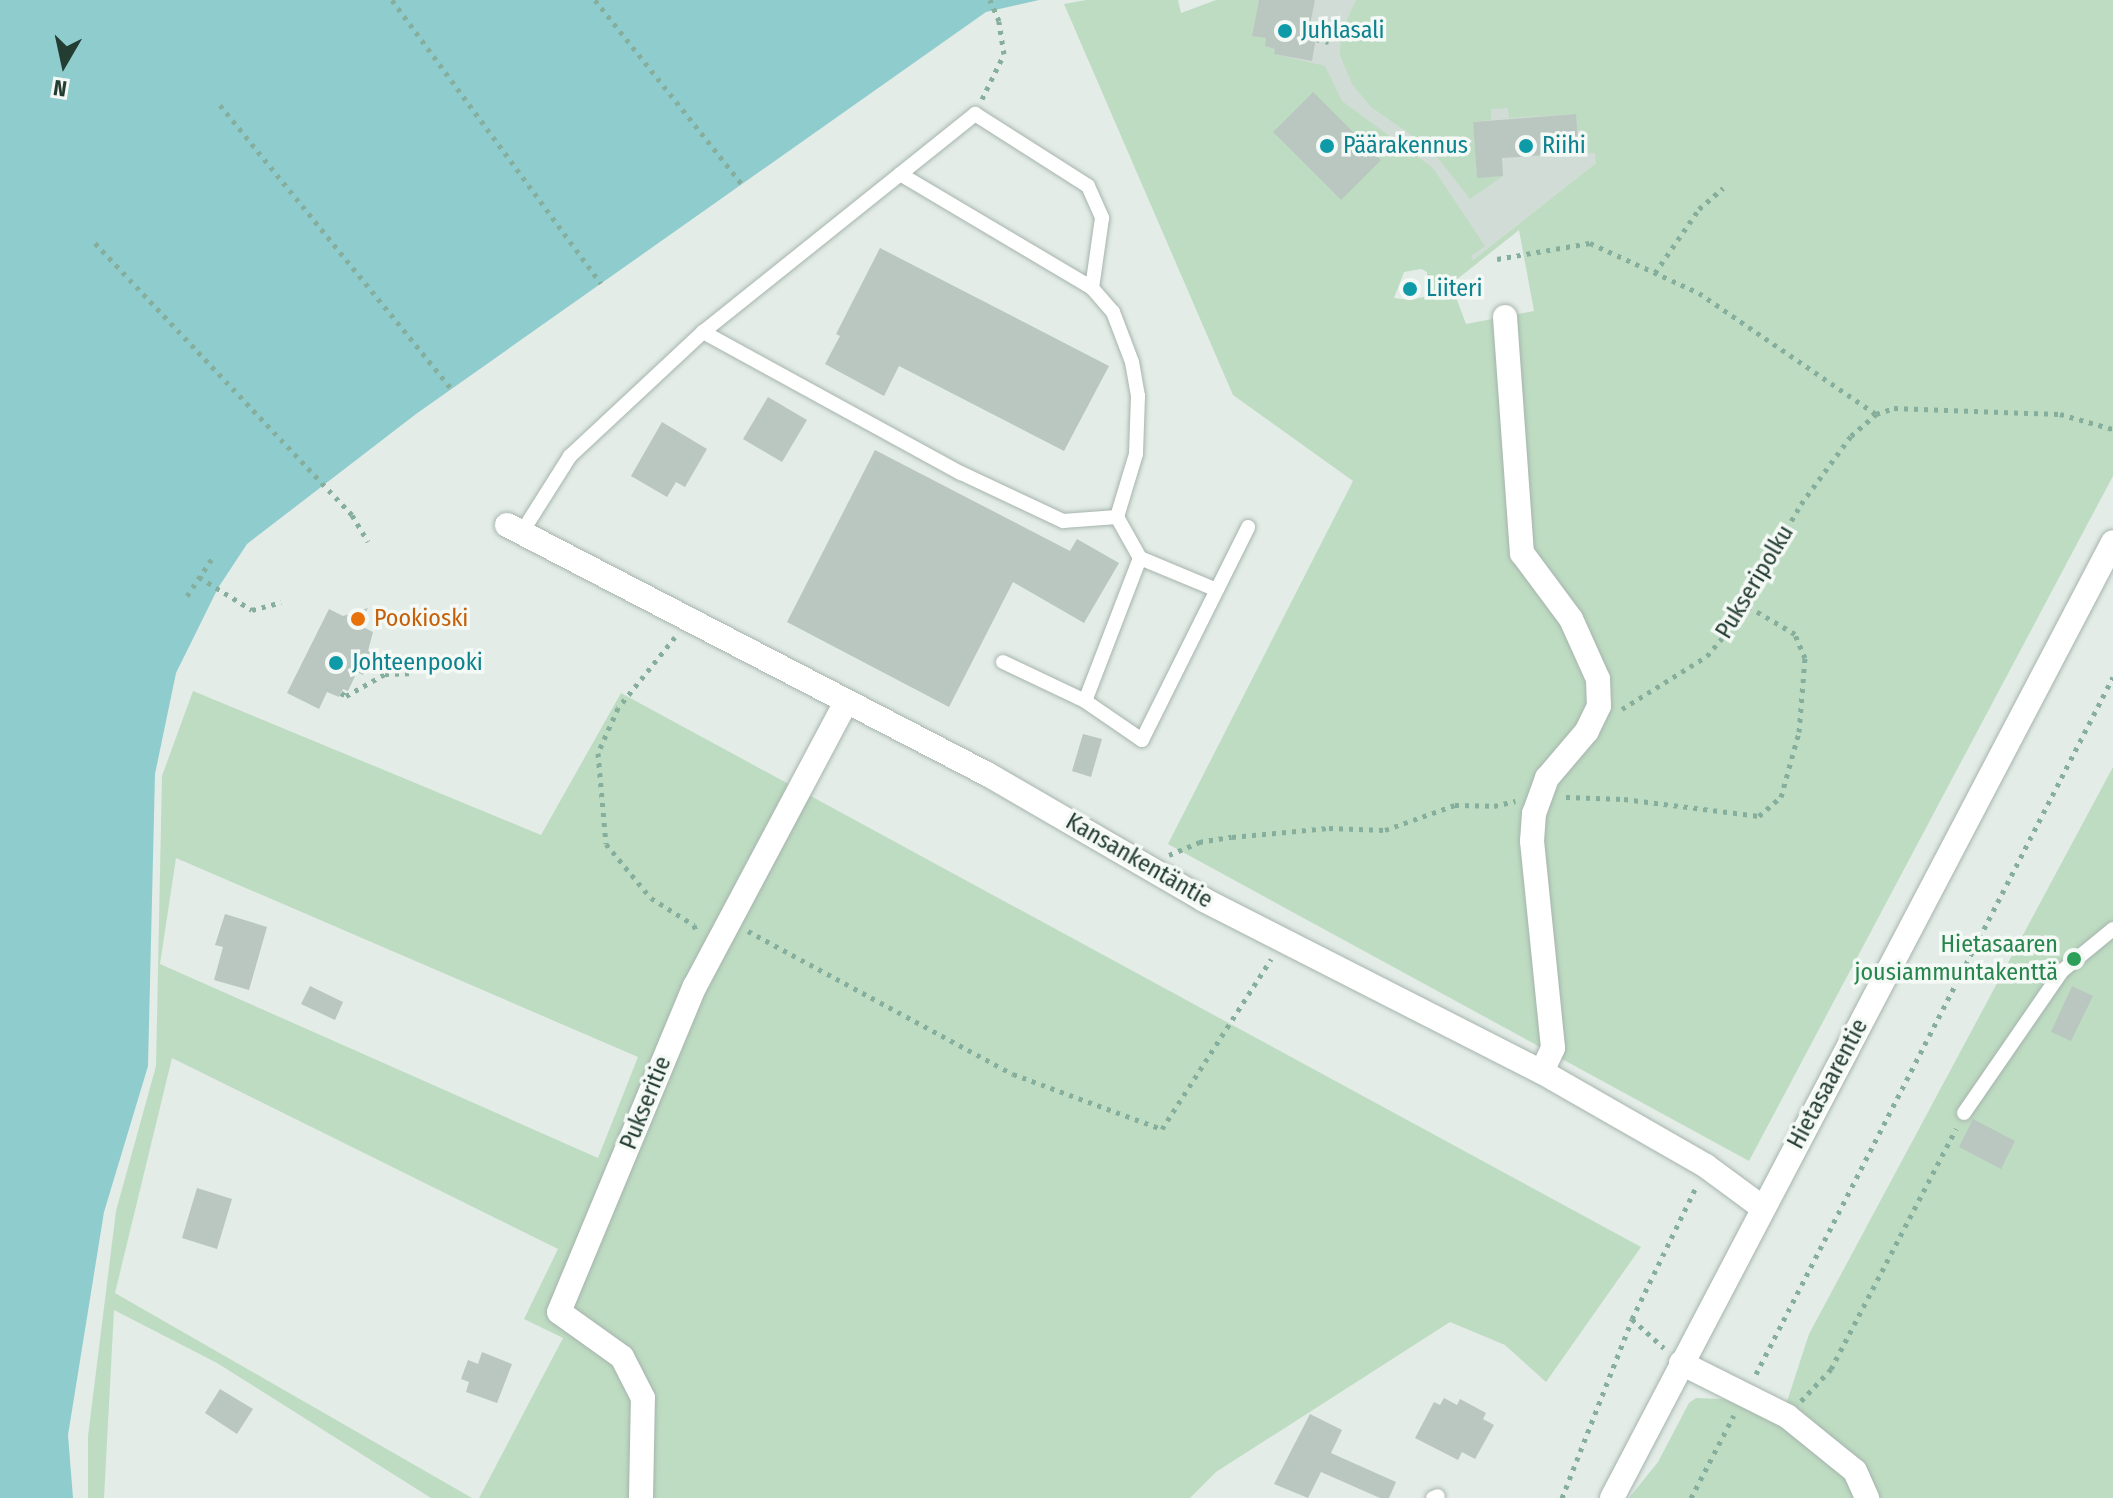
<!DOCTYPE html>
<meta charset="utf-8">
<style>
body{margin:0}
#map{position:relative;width:2113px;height:1498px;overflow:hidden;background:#e3ece7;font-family:"Fira Sans Condensed",sans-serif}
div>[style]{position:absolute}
.built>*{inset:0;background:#d2dcd6}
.green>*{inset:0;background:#bedcc2}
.water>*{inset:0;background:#8fccce}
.building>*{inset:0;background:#b9c7c0}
.path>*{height:5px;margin-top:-2.5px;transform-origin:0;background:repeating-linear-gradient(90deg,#86ae9c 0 4px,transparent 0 10px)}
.roads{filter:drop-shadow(0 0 2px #a6b4ad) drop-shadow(0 0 2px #a6b4ad)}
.lane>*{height:14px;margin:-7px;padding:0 7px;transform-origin:7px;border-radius:7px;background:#fff}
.street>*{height:24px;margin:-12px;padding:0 12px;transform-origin:12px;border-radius:12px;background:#fff}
.secondary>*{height:24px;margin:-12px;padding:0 12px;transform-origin:12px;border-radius:12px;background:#fff}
.dots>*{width:22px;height:22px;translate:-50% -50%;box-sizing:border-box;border:4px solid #f4f9f6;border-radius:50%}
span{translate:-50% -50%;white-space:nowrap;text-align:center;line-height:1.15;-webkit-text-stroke:7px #f4f9f6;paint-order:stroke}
.culture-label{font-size:24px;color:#0d838f}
.left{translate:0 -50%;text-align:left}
.street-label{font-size:24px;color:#243d33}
.food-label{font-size:24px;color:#c56008}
.leisure-label{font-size:24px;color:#27864d}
.right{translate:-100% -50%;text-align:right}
.north{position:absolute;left:24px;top:24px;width:80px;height:80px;-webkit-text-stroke:6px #f4f9f6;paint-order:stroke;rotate:189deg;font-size:22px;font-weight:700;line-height:32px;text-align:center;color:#243d33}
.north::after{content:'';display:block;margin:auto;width:28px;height:36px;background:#243d33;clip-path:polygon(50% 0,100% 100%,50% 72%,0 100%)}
</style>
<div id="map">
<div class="built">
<div style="clip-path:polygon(1216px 0,1462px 0,1620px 144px,1473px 260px,1470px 256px,1484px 246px,1360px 206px)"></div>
</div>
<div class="green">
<div style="clip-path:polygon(evenodd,1086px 0,1178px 0,1181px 13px,1216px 0,1259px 0,1252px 35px,1266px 38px,1265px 46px,1275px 49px,1275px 54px,1325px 66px,1342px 101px,1433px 168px,1485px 246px,1471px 256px,1473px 260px,1596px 163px,1595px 153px,1579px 153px,1578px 139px,1584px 138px,1583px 130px,1577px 130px,1576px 114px,1509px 118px,1508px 108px,1491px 109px,1491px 120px,1473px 122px,1477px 177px,1503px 176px,1470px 199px,1430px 148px,1371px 107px,1352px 84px,1340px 55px,1341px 33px,1356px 0,2113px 0,2113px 476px,1749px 1161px,1168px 844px,1353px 481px,1233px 395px,1064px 4px,1086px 0,1519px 230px,1534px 311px,1466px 324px,1451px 284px,1519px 230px,1086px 0,1421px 269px,1427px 272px,1428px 296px,1410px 300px,1394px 298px,1404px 272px,1421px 269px)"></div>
<div style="clip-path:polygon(evenodd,193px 691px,541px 835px,621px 693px,1641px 1247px,1546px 1382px,1505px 1345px,1450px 1322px,1216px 1472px,1190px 1498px,479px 1498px,563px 1338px,524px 1319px,558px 1249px,172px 1058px,115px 1293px,472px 1498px,431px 1498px,217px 1363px,114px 1310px,104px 1498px,88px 1498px,88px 1436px,116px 1211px,156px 1066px,162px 776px,193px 691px,176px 858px,638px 1057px,598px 1158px,160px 964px,176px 858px)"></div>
<div style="clip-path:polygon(2113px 767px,2113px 1498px,1629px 1498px,1658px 1462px,1689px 1403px,1696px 1398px,1723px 1399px,1781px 1420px,1809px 1334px)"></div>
</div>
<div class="water">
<div style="clip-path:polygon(0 0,1039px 0,986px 12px,416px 414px,247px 544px,218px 588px,176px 673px,155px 774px,148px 1066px,104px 1212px,68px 1435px,73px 1498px,0 1498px)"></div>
</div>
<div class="building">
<div style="clip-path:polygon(1259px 0,1315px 0,1310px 25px,1318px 26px,1312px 61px,1274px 54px,1275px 49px,1265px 46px,1266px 38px,1252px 36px)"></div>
<div style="clip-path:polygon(1313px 92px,1381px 160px,1341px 200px,1273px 132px)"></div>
<div style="clip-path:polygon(1576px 114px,1579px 153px,1502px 158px,1503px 176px,1477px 178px,1473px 122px)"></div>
<div style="clip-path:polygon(880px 248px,1109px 366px,1064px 451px,899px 366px,884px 396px,825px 364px,840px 336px,836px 334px)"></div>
<div style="clip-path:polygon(768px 397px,807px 420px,782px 462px,743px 439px)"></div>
<div style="clip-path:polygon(662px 422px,707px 449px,685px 487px,676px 482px,667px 497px,631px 476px)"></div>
<div style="clip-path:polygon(875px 450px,1070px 551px,1077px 539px,1119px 563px,1084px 623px,1013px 582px,949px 707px,787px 622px)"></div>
<div style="clip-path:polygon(368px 608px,359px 625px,373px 632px,368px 651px,374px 653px,363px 675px,357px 672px,348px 691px,343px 689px,339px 697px,327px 692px,319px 709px,287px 693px,329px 609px,343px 616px)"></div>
<div style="clip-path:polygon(1083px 734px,1102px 739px,1091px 777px,1072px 771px)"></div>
<div style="clip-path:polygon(225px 914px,267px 927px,249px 990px,214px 980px,223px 947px,215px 945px)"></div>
<div style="clip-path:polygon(310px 986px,343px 1002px,335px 1020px,301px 1004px)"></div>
<div style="clip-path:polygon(2072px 986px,2093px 996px,2071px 1041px,2051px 1032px)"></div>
<div style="clip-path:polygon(1973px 1119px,2015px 1141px,2001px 1169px,1959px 1147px)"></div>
<div style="clip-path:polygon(197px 1188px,232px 1199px,217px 1249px,182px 1238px)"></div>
<div style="clip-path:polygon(482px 1352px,512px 1364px,497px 1403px,466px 1392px,469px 1382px,461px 1379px,468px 1360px,478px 1364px)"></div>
<div style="clip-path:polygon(220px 1389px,253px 1409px,237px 1434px,205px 1413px)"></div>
<div style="clip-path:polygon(1444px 1398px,1457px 1405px,1460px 1399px,1486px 1413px,1483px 1419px,1494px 1425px,1475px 1459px,1462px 1452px,1458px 1460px,1415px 1438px,1434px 1402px,1440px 1405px)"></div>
<div style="clip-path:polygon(1310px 1414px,1342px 1430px,1331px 1453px,1396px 1482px,1389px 1498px,1380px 1498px,1321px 1472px,1308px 1498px,1274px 1484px)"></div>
</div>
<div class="path">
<div style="left:392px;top:0;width:352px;rotate:53.6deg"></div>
<div style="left:595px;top:0;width:236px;rotate:51.4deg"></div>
<div style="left:1316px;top:39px;width:13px;rotate:13deg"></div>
<div style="left:982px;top:99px;width:50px;rotate:-63.9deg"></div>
<div style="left:1004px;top:54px;width:33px;rotate:-99deg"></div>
<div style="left:999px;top:21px;width:23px;rotate:-113deg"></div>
<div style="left:220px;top:105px;width:367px;rotate:50.8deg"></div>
<div style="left:95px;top:243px;width:374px;rotate:46.6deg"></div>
<div style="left:352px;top:515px;width:31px;rotate:59deg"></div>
<div style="left:1497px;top:259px;width:94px;rotate:-9.8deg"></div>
<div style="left:1590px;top:243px;width:120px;rotate:24.6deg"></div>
<div style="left:1699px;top:293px;width:214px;rotate:34.4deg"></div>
<div style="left:1655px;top:273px;width:78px;rotate:-55.5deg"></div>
<div style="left:1699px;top:209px;width:32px;rotate:-41deg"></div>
<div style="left:199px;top:577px;width:62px;rotate:31.9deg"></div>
<div style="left:252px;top:610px;width:30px;rotate:-15deg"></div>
<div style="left:187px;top:596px;width:47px;rotate:-56.3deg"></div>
<div style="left:675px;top:637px;width:91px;rotate:128.8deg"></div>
<div style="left:618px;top:708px;width:49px;rotate:114deg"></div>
<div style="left:598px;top:753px;width:91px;rotate:85deg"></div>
<div style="left:606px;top:844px;width:70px;rotate:50.2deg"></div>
<div style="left:651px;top:898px;width:51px;rotate:32.1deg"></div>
<div style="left:694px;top:925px;width:9px;rotate:72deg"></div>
<div style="left:341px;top:693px;width:6px;rotate:31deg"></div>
<div style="left:346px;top:696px;width:45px;rotate:-29.4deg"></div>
<div style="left:385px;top:674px;width:25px;rotate:-2deg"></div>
<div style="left:1622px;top:709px;width:100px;rotate:-31.9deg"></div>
<div style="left:1707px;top:656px;width:30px;rotate:-50deg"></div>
<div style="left:1726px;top:633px;width:149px;rotate:-59.8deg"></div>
<div style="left:1801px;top:504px;width:84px;rotate:-53.7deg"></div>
<div style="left:1851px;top:436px;width:33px;rotate:-41deg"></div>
<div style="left:1876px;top:414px;width:19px;rotate:-18deg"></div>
<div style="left:1894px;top:408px;width:166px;rotate:2.1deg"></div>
<div style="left:2060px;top:414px;width:55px;rotate:15.8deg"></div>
<div style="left:1566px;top:797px;width:58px;rotate:2deg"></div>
<div style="left:1624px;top:799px;width:136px;rotate:7.2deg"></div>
<div style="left:1759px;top:816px;width:29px;rotate:-41deg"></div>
<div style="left:1781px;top:797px;width:67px;rotate:-74.5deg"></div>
<div style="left:1799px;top:732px;width:74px;rotate:-85.4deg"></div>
<div style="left:1805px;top:658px;width:26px;rotate:-113deg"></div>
<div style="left:1795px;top:634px;width:59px;rotate:-149.5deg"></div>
<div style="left:1169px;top:855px;width:33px;rotate:-23deg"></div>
<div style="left:1199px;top:842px;width:33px;rotate:-9deg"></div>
<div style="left:1232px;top:837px;width:97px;rotate:-5.3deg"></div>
<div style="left:1329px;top:828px;width:56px;rotate:2deg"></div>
<div style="left:1385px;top:830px;width:74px;rotate:-19.7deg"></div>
<div style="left:1455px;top:805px;width:39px;rotate:1deg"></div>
<div style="left:1494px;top:806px;width:22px;rotate:-13deg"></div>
<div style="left:748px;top:931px;width:301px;rotate:28.4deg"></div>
<div style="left:1013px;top:1074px;width:159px;rotate:20.3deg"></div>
<div style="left:1162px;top:1129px;width:202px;rotate:-57.3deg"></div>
<div style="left:1632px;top:1319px;width:43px;rotate:42.2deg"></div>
<div style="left:1756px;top:1374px;width:783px;rotate:-62.88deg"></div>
<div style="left:1801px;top:1401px;width:44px;rotate:-46.8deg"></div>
<div style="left:1831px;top:1369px;width:271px;rotate:-62.5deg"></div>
<div style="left:1562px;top:1498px;width:192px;rotate:-68.6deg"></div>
<div style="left:1632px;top:1319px;width:147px;rotate:-64.1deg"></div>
<div style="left:1691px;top:1498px;width:93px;rotate:-62.6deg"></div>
</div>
<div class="roads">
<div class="lane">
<div style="left:900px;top:174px;width:223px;rotate:30.7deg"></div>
<div style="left:1092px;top:288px;width:32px;rotate:49deg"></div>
<div style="left:1113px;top:312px;width:53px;rotate:69.2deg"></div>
<div style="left:1132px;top:362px;width:35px;rotate:80deg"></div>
<div style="left:1138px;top:396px;width:58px;rotate:92deg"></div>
<div style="left:1136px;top:454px;width:66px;rotate:106.8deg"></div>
<div style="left:1117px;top:517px;width:47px;rotate:60.7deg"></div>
<div style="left:1140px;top:558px;width:153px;rotate:111deg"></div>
<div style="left:1085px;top:701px;width:69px;rotate:34.4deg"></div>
<div style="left:1142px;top:740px;width:238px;rotate:-63.5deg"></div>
<div style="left:703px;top:332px;width:294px;rotate:28.7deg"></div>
<div style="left:961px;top:473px;width:113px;rotate:25.2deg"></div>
<div style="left:1063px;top:521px;width:54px;rotate:-4.2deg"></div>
<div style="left:522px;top:532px;width:90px;rotate:-57.7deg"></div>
<div style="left:570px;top:456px;width:182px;rotate:-43deg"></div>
<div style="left:703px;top:332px;width:349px;rotate:-38.7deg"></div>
<div style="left:975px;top:114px;width:134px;rotate:32.5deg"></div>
<div style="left:1088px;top:186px;width:35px;rotate:66deg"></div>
<div style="left:1102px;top:218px;width:71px;rotate:98.1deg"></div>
<div style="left:1140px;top:558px;width:83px;rotate:22.6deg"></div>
<div style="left:1003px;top:662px;width:91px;rotate:25.4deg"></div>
<div style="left:1964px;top:1113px;width:173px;rotate:-55.4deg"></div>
<div style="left:2062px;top:971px;width:66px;rotate:-39.5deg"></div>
<div style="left:1433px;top:1498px;width:5px;rotate:-22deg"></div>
</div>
<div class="street">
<div style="left:1505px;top:317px;width:237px;rotate:85.9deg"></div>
<div style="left:1522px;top:553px;width:82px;rotate:53.4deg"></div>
<div style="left:1571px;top:619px;width:66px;rotate:65.8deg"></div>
<div style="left:1598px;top:679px;width:27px;rotate:88deg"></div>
<div style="left:1599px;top:706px;width:28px;rotate:116deg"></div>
<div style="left:1587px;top:731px;width:62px;rotate:130.4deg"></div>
<div style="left:1547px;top:778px;width:37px;rotate:110deg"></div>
<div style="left:1534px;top:813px;width:28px;rotate:94deg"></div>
<div style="left:1532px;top:841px;width:208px;rotate:84.2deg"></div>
<div style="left:1553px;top:1048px;width:26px;rotate:115deg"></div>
<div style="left:507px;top:525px;width:541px;rotate:27.42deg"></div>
<div style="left:987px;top:774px;width:251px;rotate:30.1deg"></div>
<div style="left:1204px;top:900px;width:379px;rotate:27deg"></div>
<div style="left:1542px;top:1072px;width:189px;rotate:29.8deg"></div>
<div style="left:1706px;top:1166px;width:71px;rotate:36.4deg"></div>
<div style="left:1681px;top:1363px;width:119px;rotate:26.6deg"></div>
<div style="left:1787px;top:1416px;width:87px;rotate:39deg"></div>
<div style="left:1855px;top:1471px;width:30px;rotate:66deg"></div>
<div style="left:641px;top:1498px;width:100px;rotate:-88.9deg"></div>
<div style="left:643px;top:1398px;width:46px;rotate:-117.1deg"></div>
<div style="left:622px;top:1357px;width:77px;rotate:-144.5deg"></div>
<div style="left:559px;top:1312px;width:353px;rotate:-67.4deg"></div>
<div style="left:695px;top:986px;width:322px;rotate:-62deg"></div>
</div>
<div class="secondary">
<div style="left:1612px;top:1498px;width:1079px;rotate:-62.34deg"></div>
</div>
</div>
<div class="dots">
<div style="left:1285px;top:31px;background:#0f9aa8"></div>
<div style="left:1327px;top:146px;background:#0f9aa8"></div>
<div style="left:1526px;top:146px;background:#0f9aa8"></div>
<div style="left:1410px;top:289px;background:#0f9aa8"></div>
<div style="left:358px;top:619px;background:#e8710a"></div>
<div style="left:336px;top:663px;background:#0f9aa8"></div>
<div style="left:2074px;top:959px;background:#2e9e5b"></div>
</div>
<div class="culture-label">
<span class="left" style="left:1301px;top:31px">Juhlasali</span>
<span class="left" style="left:1343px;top:146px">Päärakennus</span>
<span class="left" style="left:1542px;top:146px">Riihi</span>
<span class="left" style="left:1426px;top:289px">Liiteri</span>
<span class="left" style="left:352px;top:663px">Johteenpooki</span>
</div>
<div class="street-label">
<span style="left:1755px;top:582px;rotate:-59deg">Pukseripolku</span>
<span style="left:1139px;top:861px;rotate:30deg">Kansankentäntie</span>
<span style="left:1828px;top:1084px;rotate:-62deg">Hietasaarentie</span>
<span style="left:646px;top:1103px;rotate:-68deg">Pukseritie</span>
</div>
<div class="food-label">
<span class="left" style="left:374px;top:619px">Pookioski</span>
</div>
<div class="leisure-label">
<span class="right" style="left:2058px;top:959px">Hietasaaren<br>jousiammuntakenttä</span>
</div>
<div class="north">N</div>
</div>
